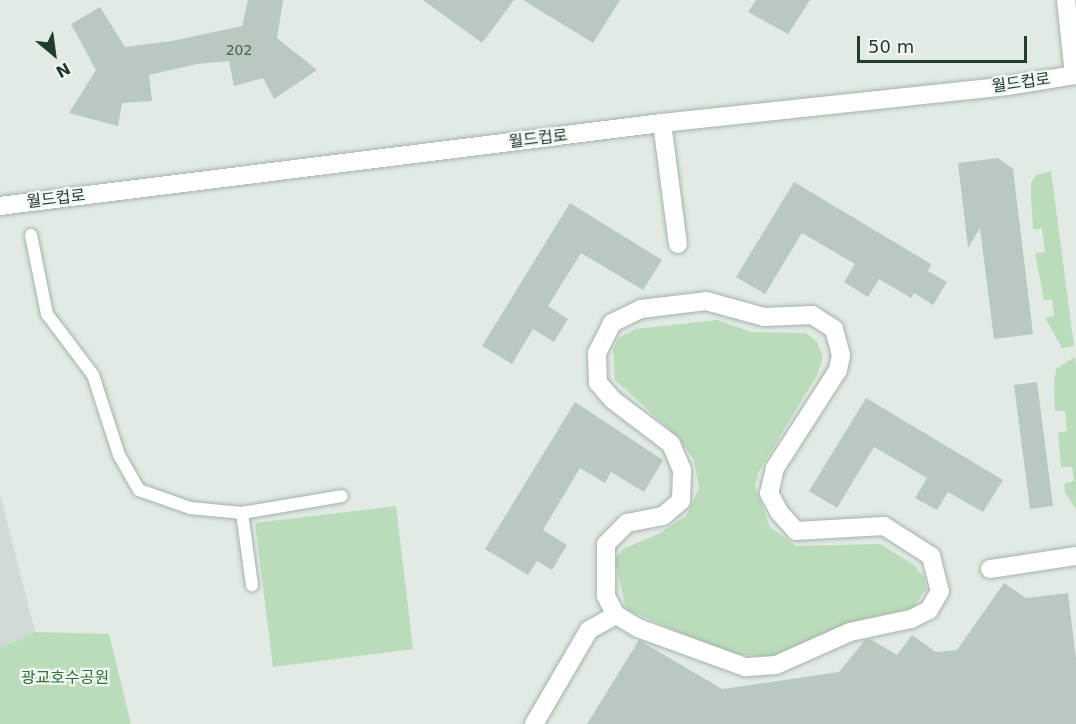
<!DOCTYPE html>
<meta charset="utf-8">
<style>
body{margin:0}
#map{position:relative;width:1076px;height:724px;overflow:hidden;background:#e1ebe4;font-family:"DejaVu Sans","Noto Sans KR",sans-serif}
div>[style]{position:absolute}
.built>*{inset:0;background:#d0dbd3}
.green>*{inset:0;background:#bbdcbb}
.building>*{inset:0;background:#bac9bf}
.roads{filter:drop-shadow(0 0 2px #a4b3aa) drop-shadow(0 0 2px #a4b3aa)}
.service>*{height:12px;margin:-6px;padding:0 6px;transform-origin:6px;border-radius:6px;background:#fff}
.minor>*{height:18px;margin:-9px;padding:0 9px;transform-origin:9px;border-radius:9px;background:#fff}
.tertiary>*{height:18px;margin:-9px;padding:0 9px;transform-origin:9px;border-radius:9px;background:#fff}
span{translate:-50% -50%;white-space:nowrap;text-align:center;line-height:1.15;-webkit-text-stroke:4.5px #f2f8f3;paint-order:stroke}
.number-label{font-size:14px;color:#485f52}
.number-label span{-webkit-text-stroke-width:0}
.street-label{font-size:16px;color:#223c2e}
.park-label{font-size:16px;color:#2d7136}
.north{position:absolute;left:24px;top:24px;width:60px;height:60px;-webkit-text-stroke:4px #f2f8f3;paint-order:stroke;rotate:151deg;font-size:16px;font-weight:700;line-height:24px;text-align:center;color:#223c2e}
.north::after{content:'';display:block;margin:auto;width:21px;height:27px;background:#223c2e;clip-path:polygon(50% 0,100% 100%,50% 72%,0 100%)}
.scale{position:absolute;left:857px;top:36px;width:170px;height:27px;box-sizing:border-box;border:3px solid #223c2e;border-top:0;padding-left:8px;font-size:18px;line-height:21px;white-space:nowrap;color:#223c2e;-webkit-text-stroke:4px #f2f8f3;paint-order:stroke}
</style>
<div id="map">
<div class="built">
<div style="clip-path:polygon(0 494px,35px 632px,0 648px)"></div>
</div>
<div class="green">
<div style="clip-path:polygon(1051px 171px,1074px 346px,1062px 348px,1045px 318px,1054px 316px,1052px 299px,1044px 300px,1035px 253px,1045px 252px,1042px 229px,1033px 229px,1031px 197px,1031px 183px,1036px 175px)"></div>
<div style="clip-path:polygon(717px 320px,751px 332px,806px 333px,817px 342px,823px 357px,817px 375px,759px 471px,755px 486px,770px 527px,796px 546px,880px 544px,914px 565px,924px 577px,926px 589px,913px 608px,859px 620px,775px 657px,729px 654px,626px 609px,615px 560px,623px 549px,658px 534px,686px 516px,699px 488px,694px 460px,679px 438px,615px 380px,613px 349px,619px 338px,635px 329px)"></div>
<div style="clip-path:polygon(1075px 357px,1076px 365px,1076px 509px,1065px 493px,1064px 484px,1074px 481px,1072px 467px,1061px 467px,1058px 433px,1067px 431px,1065px 411px,1055px 411px,1054px 383px,1056px 369px)"></div>
<div style="clip-path:polygon(396px 506px,413px 649px,273px 667px,255px 523px)"></div>
<div style="clip-path:polygon(35px 632px,109px 634px,131px 724px,0 724px,0 648px)"></div>
</div>
<div class="building">
<div style="clip-path:polygon(248px 0,283px 0,277px 38px,317px 70px,274px 99px,263px 78px,234px 86px,229px 61px,197px 64px,149px 75px,152px 101px,122px 103px,118px 126px,69px 113px,96px 70px,71px 24px,100px 7px,125px 47px,172px 41px,242px 26px)"></div>
<div style="clip-path:polygon(423px 0,514px 0,482px 43px)"></div>
<div style="clip-path:polygon(523px 0,620px 0,593px 43px)"></div>
<div style="clip-path:polygon(756px 0,810px 0,788px 34px,748px 12px)"></div>
<div style="clip-path:polygon(998px 158px,1013px 169px,1033px 334px,994px 339px,980px 228px,968px 248px,958px 163px)"></div>
<div style="clip-path:polygon(794px 182px,931px 264px,928px 271px,947px 282px,933px 305px,914px 293px,911px 298px,879px 279px,868px 297px,844px 282px,855px 264px,802px 233px,765px 294px,736px 277px)"></div>
<div style="clip-path:polygon(570px 203px,662px 260px,643px 290px,581px 253px,548px 306px,568px 319px,554px 342px,533px 329px,512px 364px,482px 346px)"></div>
<div style="clip-path:polygon(1037px 382px,1053px 506px,1030px 509px,1014px 385px)"></div>
<div style="clip-path:polygon(866px 398px,1003px 480px,983px 512px,948px 492px,937px 510px,915px 498px,927px 478px,874px 447px,837px 508px,809px 491px)"></div>
<div style="clip-path:polygon(575px 402px,663px 460px,644px 492px,611px 472px,605px 483px,580px 468px,543px 530px,567px 545px,552px 570px,537px 561px,528px 575px,485px 549px)"></div>
<div style="clip-path:polygon(1004px 583px,1026px 598px,1068px 593px,1076px 659px,1076px 724px,587px 724px,639px 640px,722px 689px,839px 672px,865px 640px,870px 639px,897px 655px,912px 635px,936px 652px,957px 650px)"></div>
</div>
<div class="roads">
<div class="service">
<div style="left:31px;top:235px;width:81px;rotate:78.6deg"></div>
<div style="left:47px;top:314px;width:76px;rotate:53deg"></div>
<div style="left:93px;top:375px;width:84px;rotate:72deg"></div>
<div style="left:119px;top:455px;width:40px;rotate:60.3deg"></div>
<div style="left:139px;top:490px;width:54px;rotate:19.4deg"></div>
<div style="left:190px;top:508px;width:52px;rotate:5.5deg"></div>
<div style="left:242px;top:513px;width:101px;rotate:-9.6deg"></div>
<div style="left:242px;top:513px;width:73px;rotate:82.1deg"></div>
</div>
<div class="minor">
<div style="left:1066px;top:0;width:75px;rotate:83.9deg"></div>
<div style="left:662px;top:123px;width:122px;rotate:82.5deg"></div>
<div style="left:706px;top:301px;width:60px;rotate:15.4deg"></div>
<div style="left:764px;top:317px;width:48px;rotate:-2.4deg"></div>
<div style="left:812px;top:315px;width:26px;rotate:32deg"></div>
<div style="left:834px;top:329px;width:27px;rotate:75deg"></div>
<div style="left:841px;top:355px;width:15px;rotate:101deg"></div>
<div style="left:838px;top:370px;width:117px;rotate:122.7deg"></div>
<div style="left:775px;top:468px;width:26px;rotate:103deg"></div>
<div style="left:769px;top:493px;width:21px;rotate:62deg"></div>
<div style="left:779px;top:512px;width:25px;rotate:48deg"></div>
<div style="left:796px;top:531px;width:88px;rotate:-3.3deg"></div>
<div style="left:884px;top:526px;width:56px;rotate:32.6deg"></div>
<div style="left:931px;top:556px;width:36px;rotate:76deg"></div>
<div style="left:940px;top:591px;width:22px;rotate:120deg"></div>
<div style="left:929px;top:610px;width:20px;rotate:153deg"></div>
<div style="left:911px;top:619px;width:62px;rotate:168deg"></div>
<div style="left:850px;top:632px;width:81px;rotate:156deg"></div>
<div style="left:776px;top:665px;width:31px;rotate:176deg"></div>
<div style="left:745px;top:667px;width:114px;rotate:-160deg"></div>
<div style="left:638px;top:628px;width:26px;rotate:-149deg"></div>
<div style="left:616px;top:615px;width:21px;rotate:-118deg"></div>
<div style="left:606px;top:596px;width:52px;rotate:-90deg"></div>
<div style="left:606px;top:544px;width:30px;rotate:-45deg"></div>
<div style="left:627px;top:523px;width:37px;rotate:-11deg"></div>
<div style="left:663px;top:516px;width:23px;rotate:-40deg"></div>
<div style="left:681px;top:501px;width:31px;rotate:-88deg"></div>
<div style="left:682px;top:470px;width:28px;rotate:-113deg"></div>
<div style="left:671px;top:444px;width:73px;rotate:-142.8deg"></div>
<div style="left:613px;top:400px;width:23px;rotate:-131deg"></div>
<div style="left:598px;top:383px;width:30px;rotate:-92deg"></div>
<div style="left:597px;top:353px;width:34px;rotate:-63deg"></div>
<div style="left:612px;top:323px;width:32px;rotate:-26deg"></div>
<div style="left:641px;top:309px;width:65px;rotate:-7deg"></div>
<div style="left:990px;top:569px;width:87px;rotate:-8.6deg"></div>
<div style="left:534px;top:724px;width:109px;rotate:-59.7deg"></div>
<div style="left:589px;top:630px;width:31px;rotate:-29deg"></div>
</div>
<div class="tertiary">
<div style="left:0;top:206px;width:667px;rotate:-7.15deg"></div>
<div style="left:662px;top:123px;width:347px;rotate:-6.1deg"></div>
<div style="left:1007px;top:86px;width:70px;rotate:-9.1deg"></div>
</div>
</div>
<div class="number-label">
<span style="left:239px;top:50px">202</span>
</div>
<div class="street-label">
<span style="left:1021px;top:83px;rotate:-8deg">월드컵로</span>
<span style="left:538px;top:139px;rotate:-7deg">월드컵로</span>
<span style="left:56px;top:199px;rotate:-7deg">월드컵로</span>
</div>
<div class="park-label">
<span style="left:65px;top:678px">광교호수공원</span>
</div>
<div class="north">N</div>
<div class="scale">50 m</div>
</div>
